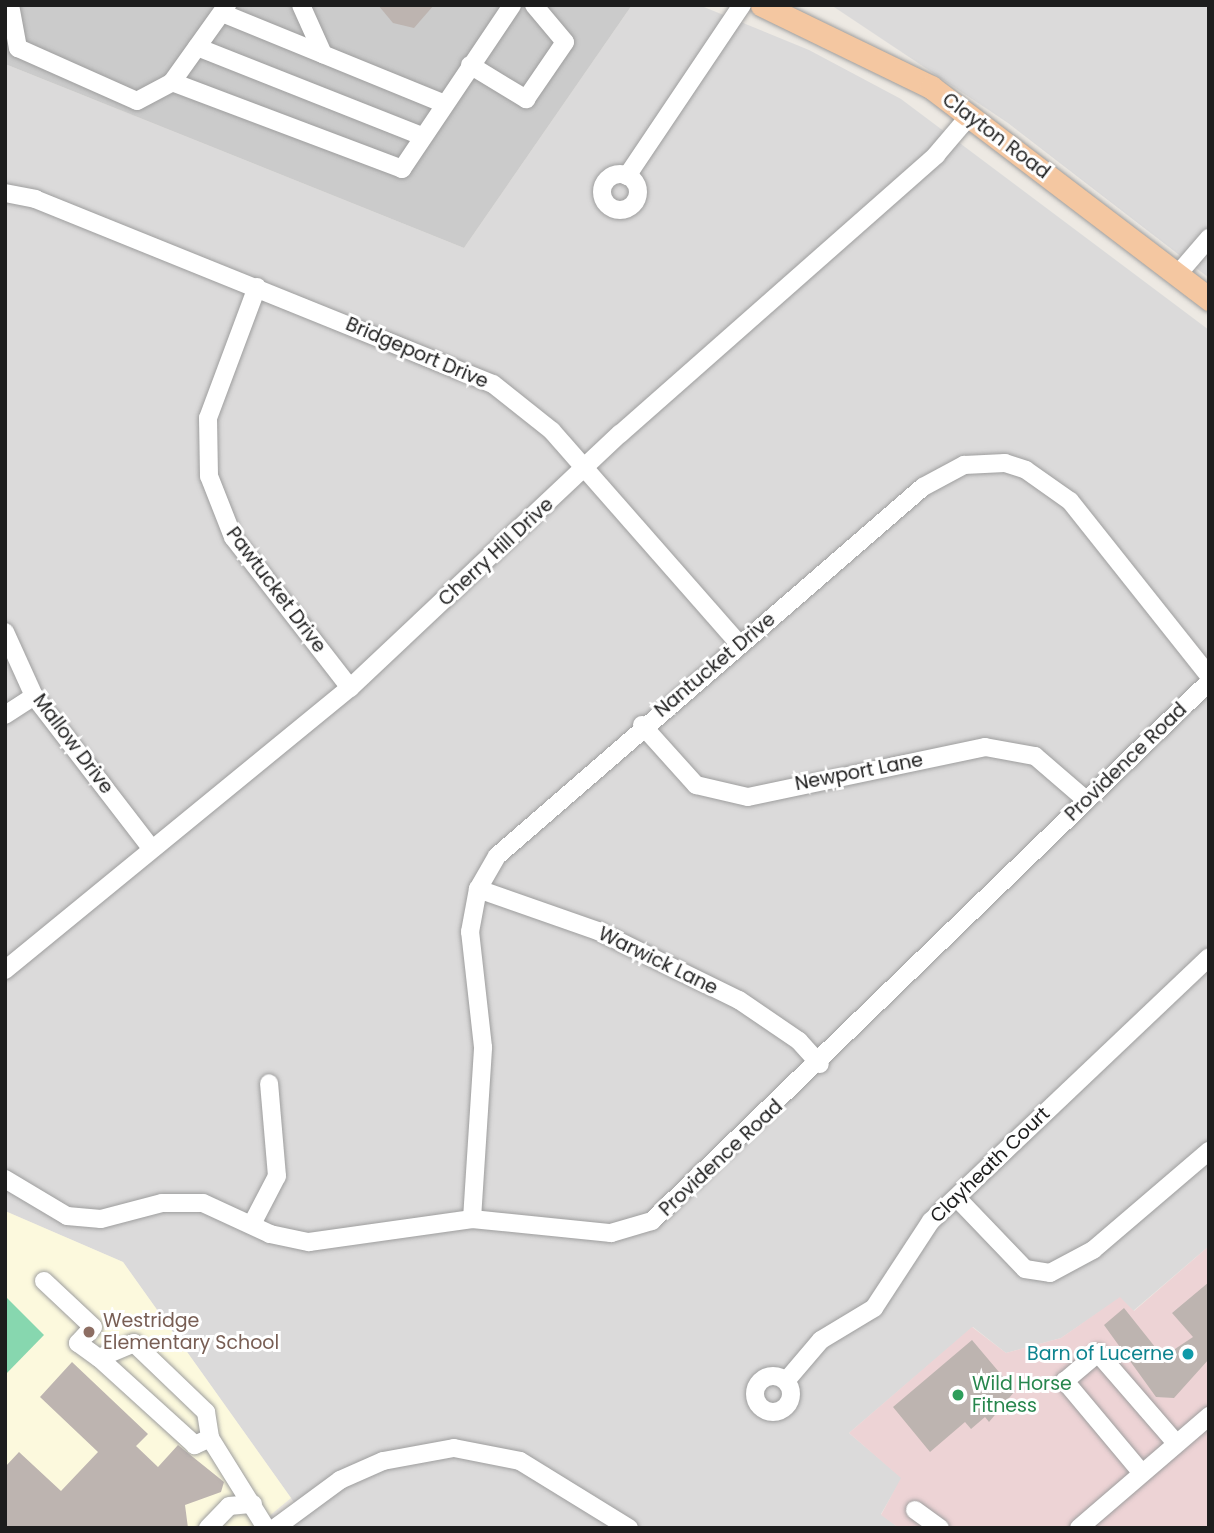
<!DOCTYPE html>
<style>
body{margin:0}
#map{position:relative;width:1214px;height:1533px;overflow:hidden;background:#ede9e3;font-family:Poppins,sans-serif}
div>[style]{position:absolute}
.residential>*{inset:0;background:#dbdada}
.commercial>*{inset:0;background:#edd3d5}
.education>*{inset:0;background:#fcf9dd}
.religious>*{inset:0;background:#cbcbcb}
.pitch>*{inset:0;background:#87d7af}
.building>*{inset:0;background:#bdb4b0}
.roads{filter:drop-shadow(0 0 2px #9e9e9e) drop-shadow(0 0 2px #9e9e9e)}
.minor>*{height:18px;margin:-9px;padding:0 9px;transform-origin:9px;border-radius:9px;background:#fff}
.minor>.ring{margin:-9px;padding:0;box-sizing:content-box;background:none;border:18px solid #fff;border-radius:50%}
.major>*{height:23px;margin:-11.5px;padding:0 11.5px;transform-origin:11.5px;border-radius:11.5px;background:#f4c7a1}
.dots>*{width:19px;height:19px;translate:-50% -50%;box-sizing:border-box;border:4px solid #fff;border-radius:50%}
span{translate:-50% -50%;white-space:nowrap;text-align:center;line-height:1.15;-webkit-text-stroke:6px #fff;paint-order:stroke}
.street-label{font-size:19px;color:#1d1d1d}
.education-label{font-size:19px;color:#785e54}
.left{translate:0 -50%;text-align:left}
.culture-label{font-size:19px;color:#0d838f}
.right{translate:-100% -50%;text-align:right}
.leisure-label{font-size:19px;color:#27864d}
.frame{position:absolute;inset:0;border:7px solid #1d1d1d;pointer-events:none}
</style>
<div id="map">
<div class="residential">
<div style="clip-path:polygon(632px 5px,699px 5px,809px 50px,901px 99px,1209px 330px,1209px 1246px,1133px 1311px,1120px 1298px,1061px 1338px,1006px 1353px,973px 1327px,849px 1433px,902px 1478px,881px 1514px,899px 1528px,284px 1528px,301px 1512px,123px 1262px,5px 1211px,5px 64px,464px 248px)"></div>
<div style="clip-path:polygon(831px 5px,1209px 5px,1209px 278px,1008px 123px)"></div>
</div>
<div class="commercial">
<div style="clip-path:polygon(1209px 1246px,1209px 1528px,899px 1528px,881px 1515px,901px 1478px,849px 1433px,972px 1327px,1006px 1353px,1061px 1338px,1120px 1297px,1134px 1311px)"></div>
</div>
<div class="education">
<div style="clip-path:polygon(5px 1211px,123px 1262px,291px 1498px,255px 1528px,5px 1528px)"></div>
</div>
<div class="religious">
<div style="clip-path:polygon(5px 5px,632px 5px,464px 248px,5px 64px)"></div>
</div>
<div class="pitch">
<div style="clip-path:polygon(5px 1296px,44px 1335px,5px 1375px)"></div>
</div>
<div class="building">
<div style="clip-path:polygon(378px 5px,434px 5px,414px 28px,393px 23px)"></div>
<div style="clip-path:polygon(1209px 1282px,1209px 1359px,1174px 1398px,1156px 1397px,1104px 1325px,1124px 1308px,1163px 1357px,1193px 1337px,1172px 1313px)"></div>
<div style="clip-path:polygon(972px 1340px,1015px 1391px,989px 1422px,985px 1417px,971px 1429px,965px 1422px,930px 1452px,893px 1407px)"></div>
<div style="clip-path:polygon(72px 1362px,148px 1434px,136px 1446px,158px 1467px,178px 1445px,224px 1482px,221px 1492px,185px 1505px,188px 1528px,5px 1528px,5px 1467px,19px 1452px,61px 1491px,98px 1452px,40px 1397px)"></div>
</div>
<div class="roads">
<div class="minor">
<div style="left:10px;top:5px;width:44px;rotate:79.5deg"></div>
<div style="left:18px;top:48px;width:130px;rotate:24deg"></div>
<div style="left:137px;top:101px;width:40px;rotate:-28deg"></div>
<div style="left:172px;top:82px;width:95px;rotate:-54.5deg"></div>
<div style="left:301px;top:5px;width:54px;rotate:65.8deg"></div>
<div style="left:222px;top:13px;width:239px;rotate:22.2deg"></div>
<div style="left:197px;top:47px;width:242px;rotate:21.6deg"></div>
<div style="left:470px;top:65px;width:66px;rotate:31.3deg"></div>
<div style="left:526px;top:99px;width:69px;rotate:-55.6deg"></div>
<div style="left:565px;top:42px;width:48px;rotate:-130deg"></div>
<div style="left:172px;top:82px;width:246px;rotate:20.7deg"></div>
<div style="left:402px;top:169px;width:197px;rotate:-56.1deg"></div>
<div class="ring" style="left:602px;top:174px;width:18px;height:18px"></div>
<div style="left:627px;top:176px;width:206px;rotate:-56.1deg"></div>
<div style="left:5px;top:193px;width:31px;rotate:11deg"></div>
<div style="left:35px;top:199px;width:494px;rotate:22deg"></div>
<div style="left:493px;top:384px;width:75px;rotate:38.5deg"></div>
<div style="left:552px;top:431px;width:285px;rotate:48.7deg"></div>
<div style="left:1178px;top:274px;width:48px;rotate:-49.3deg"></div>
<div style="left:257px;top:287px;width:140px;rotate:110.5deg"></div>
<div style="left:208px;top:418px;width:58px;rotate:89deg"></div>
<div style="left:209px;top:476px;width:66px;rotate:68.5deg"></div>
<div style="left:233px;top:537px;width:191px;rotate:52.2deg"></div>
<div style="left:5px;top:632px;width:70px;rotate:65.6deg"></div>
<div style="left:34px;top:696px;width:193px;rotate:52.4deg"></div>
<div style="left:5px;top:715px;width:35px;rotate:-33deg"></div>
<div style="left:642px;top:725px;width:81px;rotate:48deg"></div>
<div style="left:696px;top:785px;width:53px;rotate:13deg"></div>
<div style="left:748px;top:797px;width:242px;rotate:-11.9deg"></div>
<div style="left:985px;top:747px;width:51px;rotate:10.2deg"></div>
<div style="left:1035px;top:756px;width:67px;rotate:40.8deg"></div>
<div style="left:478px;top:889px;width:127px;rotate:19.3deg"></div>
<div style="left:598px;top:931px;width:157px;rotate:26.1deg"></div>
<div style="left:739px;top:1000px;width:73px;rotate:34.3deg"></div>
<div style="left:799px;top:1041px;width:31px;rotate:48deg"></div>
<div style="left:5px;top:970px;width:446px;rotate:-39.3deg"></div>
<div style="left:350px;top:688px;width:371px;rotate:-43.3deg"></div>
<div style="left:620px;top:434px;width:422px;rotate:-41.4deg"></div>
<div style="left:936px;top:155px;width:52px;rotate:-49.6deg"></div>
<div style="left:5px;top:1179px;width:72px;rotate:30.8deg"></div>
<div style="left:67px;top:1216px;width:34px;rotate:5deg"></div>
<div style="left:101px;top:1219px;width:63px;rotate:-14.7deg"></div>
<div style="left:162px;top:1203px;width:41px"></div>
<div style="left:203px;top:1203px;width:74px;rotate:24.8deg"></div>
<div style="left:270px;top:1234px;width:40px;rotate:12deg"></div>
<div style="left:309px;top:1242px;width:165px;rotate:-8deg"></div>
<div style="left:472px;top:1219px;width:140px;rotate:5.8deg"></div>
<div style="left:611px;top:1233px;width:43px;rotate:-16.3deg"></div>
<div style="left:652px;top:1221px;width:775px;rotate:-44.06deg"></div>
<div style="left:957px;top:1198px;width:98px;rotate:46.2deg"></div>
<div style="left:1025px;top:1269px;width:25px;rotate:9deg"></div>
<div style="left:1050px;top:1273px;width:49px;rotate:-28.1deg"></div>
<div style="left:1093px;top:1250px;width:153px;rotate:-40.5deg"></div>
<div style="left:472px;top:1219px;width:172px;rotate:-86.3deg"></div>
<div style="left:483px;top:1047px;width:116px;rotate:-96.4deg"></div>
<div style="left:470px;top:932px;width:44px;rotate:-79.5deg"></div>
<div style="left:478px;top:889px;width:38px;rotate:-60deg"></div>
<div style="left:497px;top:856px;width:564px;rotate:-40.9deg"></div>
<div style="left:923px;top:487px;width:47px;rotate:-28.2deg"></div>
<div style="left:964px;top:465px;width:41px;rotate:-2.8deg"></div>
<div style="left:1005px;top:463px;width:22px;rotate:18deg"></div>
<div style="left:1026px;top:470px;width:54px;rotate:35.2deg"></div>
<div style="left:1070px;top:501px;width:223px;rotate:51.5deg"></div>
<div style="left:252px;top:1224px;width:54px;rotate:-62.5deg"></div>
<div style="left:277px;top:1176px;width:93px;rotate:-94.9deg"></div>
<div style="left:44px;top:1281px;width:67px;rotate:43.2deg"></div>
<div style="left:93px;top:1327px;width:22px;rotate:133deg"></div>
<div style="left:78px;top:1343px;width:26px;rotate:36deg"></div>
<div class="ring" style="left:755px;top:1376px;width:18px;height:18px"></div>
<div style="left:786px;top:1381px;width:54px;rotate:-49.5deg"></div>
<div style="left:821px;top:1340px;width:62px;rotate:-31.1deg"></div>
<div style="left:874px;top:1308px;width:104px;rotate:-56.8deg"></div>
<div style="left:931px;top:1221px;width:383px;rotate:-43.5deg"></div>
<div style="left:210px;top:1438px;width:17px;rotate:155deg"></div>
<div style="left:195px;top:1445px;width:130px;rotate:-137.8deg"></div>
<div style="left:99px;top:1358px;width:38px;rotate:-23deg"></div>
<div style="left:134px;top:1343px;width:100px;rotate:43.8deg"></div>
<div style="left:206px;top:1412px;width:26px;rotate:81deg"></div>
<div style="left:210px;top:1438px;width:106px;rotate:58.1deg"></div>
<div style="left:1141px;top:1472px;width:119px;rotate:-129.9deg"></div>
<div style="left:1065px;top:1381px;width:43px;rotate:-40.3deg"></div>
<div style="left:1098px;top:1353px;width:118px;rotate:49.1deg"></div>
<div style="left:915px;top:1510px;width:31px;rotate:36deg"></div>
<div style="left:208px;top:1528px;width:30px;rotate:-46deg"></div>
<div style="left:229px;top:1506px;width:24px;rotate:-5deg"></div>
<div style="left:275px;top:1528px;width:81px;rotate:-36.4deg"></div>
<div style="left:340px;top:1480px;width:47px;rotate:-23.8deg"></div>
<div style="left:383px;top:1461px;width:72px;rotate:-10.4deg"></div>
<div style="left:454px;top:1448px;width:67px;rotate:11.1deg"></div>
<div style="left:520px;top:1461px;width:128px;rotate:31.6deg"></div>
<div style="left:1079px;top:1528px;width:172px;rotate:-40.7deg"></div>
</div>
<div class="major">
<div style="left:762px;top:5px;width:188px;rotate:25.9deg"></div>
<div style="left:931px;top:87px;width:350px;rotate:37.3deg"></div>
</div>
</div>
<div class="dots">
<div style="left:89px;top:1332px;background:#8d6e63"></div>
<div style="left:1188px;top:1354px;background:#0f9aa8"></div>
<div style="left:958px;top:1395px;background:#2e9e5b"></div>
</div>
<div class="street-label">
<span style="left:996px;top:136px;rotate:37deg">Clayton Road</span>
<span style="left:417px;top:353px;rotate:23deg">Bridgeport Drive</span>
<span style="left:496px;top:552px;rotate:-43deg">Cherry Hill Drive</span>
<span style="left:276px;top:590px;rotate:53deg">Pawtucket Drive</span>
<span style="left:715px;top:665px;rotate:-40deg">Nantucket Drive</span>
<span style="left:73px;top:744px;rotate:53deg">Mallow Drive</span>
<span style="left:1126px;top:762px;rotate:-44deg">Providence Road</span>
<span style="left:859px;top:772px;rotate:-11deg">Newport Lane</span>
<span style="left:658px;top:961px;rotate:26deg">Warwick Lane</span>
<span style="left:721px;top:1158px;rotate:-43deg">Providence Road</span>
<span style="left:990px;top:1165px;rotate:-44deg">Clayheath Court</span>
</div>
<div class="education-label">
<span class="left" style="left:103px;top:1332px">Westridge<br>Elementary School</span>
</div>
<div class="culture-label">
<span class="right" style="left:1174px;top:1354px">Barn of Lucerne</span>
</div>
<div class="leisure-label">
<span class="left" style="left:972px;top:1395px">Wild Horse<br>Fitness</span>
</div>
<div class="frame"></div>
</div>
